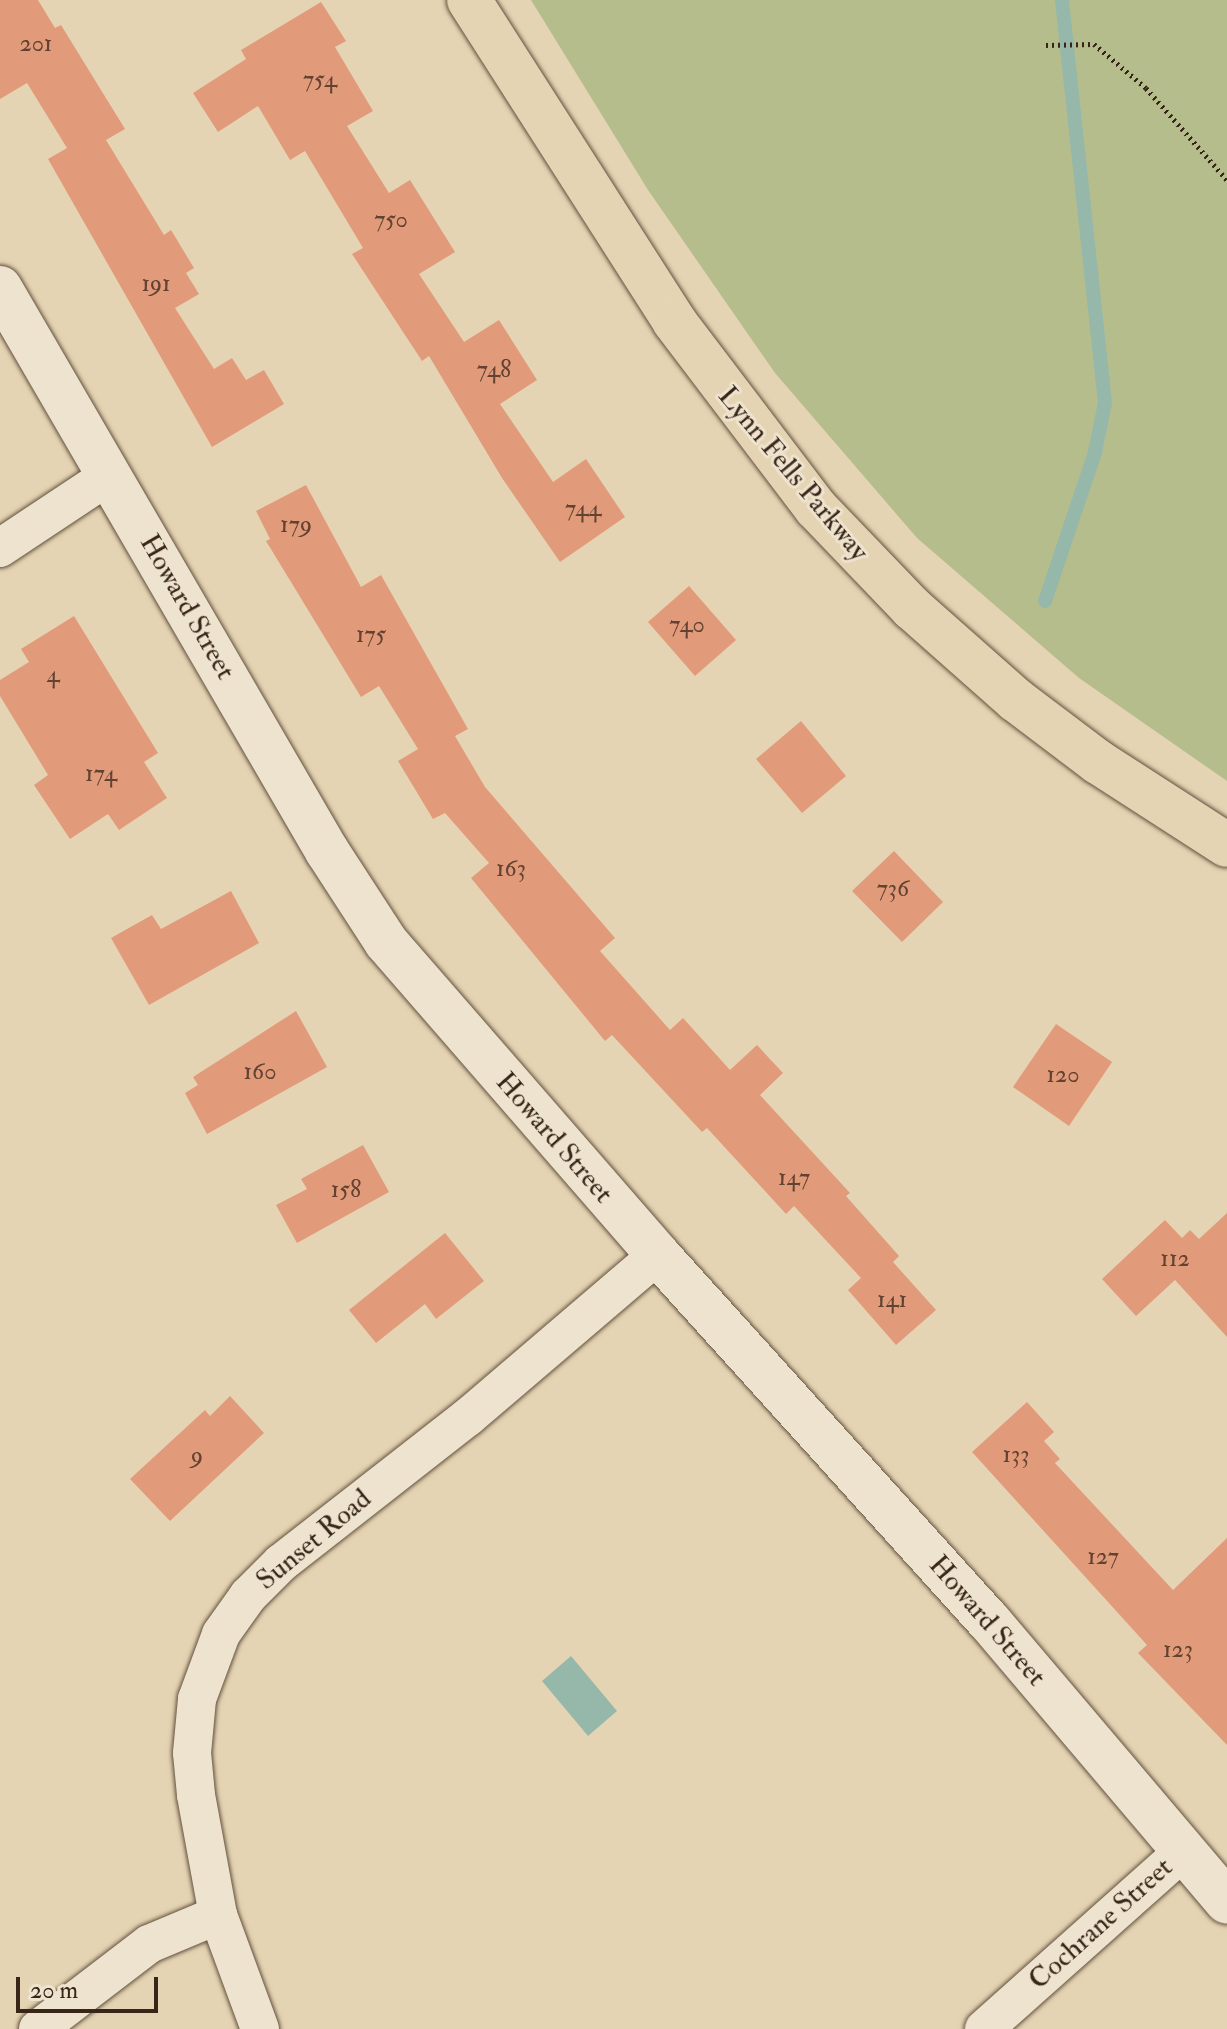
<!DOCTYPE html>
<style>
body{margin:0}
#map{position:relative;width:1227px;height:2029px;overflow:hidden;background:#e5d4b3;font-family:"IM FELL Double Pica",serif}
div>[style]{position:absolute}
.green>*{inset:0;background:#b5bd8c}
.water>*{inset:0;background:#96b8ab}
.stream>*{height:14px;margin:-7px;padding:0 7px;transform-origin:7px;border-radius:7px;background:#96b8ab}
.building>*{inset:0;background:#e29b7a}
.path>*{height:5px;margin-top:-2.5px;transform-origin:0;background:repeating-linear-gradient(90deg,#372518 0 2px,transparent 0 6px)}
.roads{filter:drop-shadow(0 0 2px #62513f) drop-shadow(0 0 2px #62513f)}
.street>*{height:38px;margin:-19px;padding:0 19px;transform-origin:19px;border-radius:19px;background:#eee3ce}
.secondary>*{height:44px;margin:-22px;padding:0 22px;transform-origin:22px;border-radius:22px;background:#eee3ce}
.primary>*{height:44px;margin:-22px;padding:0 22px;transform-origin:22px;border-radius:22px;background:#e5d4b3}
span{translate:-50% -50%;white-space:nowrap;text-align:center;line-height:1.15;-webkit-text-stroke:6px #eee3ce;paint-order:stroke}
.number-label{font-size:24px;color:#624230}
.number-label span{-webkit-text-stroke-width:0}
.street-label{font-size:28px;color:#372518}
.scale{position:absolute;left:16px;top:1977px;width:142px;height:36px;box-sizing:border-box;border:4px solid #372518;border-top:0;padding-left:10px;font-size:24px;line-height:28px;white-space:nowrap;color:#372518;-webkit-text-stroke:6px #eee3ce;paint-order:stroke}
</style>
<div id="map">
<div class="green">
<div style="clip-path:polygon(531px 0,1227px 0,1227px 781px,1079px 678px,917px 538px,775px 373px,648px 190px)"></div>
</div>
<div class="water">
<div style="clip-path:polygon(571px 1656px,617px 1711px,588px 1736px,542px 1681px)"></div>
</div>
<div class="stream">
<div style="left:1045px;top:601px;width:157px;rotate:-71.4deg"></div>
<div style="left:1095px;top:452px;width:50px;rotate:-78.5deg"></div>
<div style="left:1105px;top:403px;width:405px;rotate:-96.1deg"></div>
</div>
<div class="building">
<div style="clip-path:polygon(0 0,38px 0,55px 28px,61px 25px,125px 129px,106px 140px,164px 235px,171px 230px,194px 268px,186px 273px,199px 294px,175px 308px,214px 369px,232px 358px,246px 380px,264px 370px,284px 404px,212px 447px,48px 159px,67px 148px,27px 83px,0 99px)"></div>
<div style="clip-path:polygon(321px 2px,346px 41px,335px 47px,373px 111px,347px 126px,389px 193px,410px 180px,455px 252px,419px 274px,464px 342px,499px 320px,537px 380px,500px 404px,553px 482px,586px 459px,625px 517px,560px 562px,502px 478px,429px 356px,422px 361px,352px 254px,363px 248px,305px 151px,290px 160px,258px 106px,218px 132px,193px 93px,246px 59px,241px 50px)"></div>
<div style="clip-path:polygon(306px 485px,361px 587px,381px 575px,468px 729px,455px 736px,485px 787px,615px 938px,600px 951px,670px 1030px,683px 1018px,730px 1070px,757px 1045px,783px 1073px,760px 1095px,850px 1193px,846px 1196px,899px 1256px,893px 1262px,936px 1310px,896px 1345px,848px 1290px,861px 1278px,794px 1206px,786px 1214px,707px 1128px,702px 1132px,612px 1035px,605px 1041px,471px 878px,489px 863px,445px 813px,433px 819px,398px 761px,418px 749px,379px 686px,361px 697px,266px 541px,270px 539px,256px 511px)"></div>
<div style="clip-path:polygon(689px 586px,736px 640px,695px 676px,648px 622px)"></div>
<div style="clip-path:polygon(74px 616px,158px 753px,144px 762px,167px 798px,119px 830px,108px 814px,70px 839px,34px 785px,48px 775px,0 696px,0 680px,29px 662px,21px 649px)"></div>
<div style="clip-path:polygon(801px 721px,846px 776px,802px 813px,756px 759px)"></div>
<div style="clip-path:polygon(894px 851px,943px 902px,902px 942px,852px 891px)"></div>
<div style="clip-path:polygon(231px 891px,259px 943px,149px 1005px,111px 938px,152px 915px,161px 929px)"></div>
<div style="clip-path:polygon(296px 1011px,327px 1067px,207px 1134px,185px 1093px,198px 1085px,193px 1077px)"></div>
<div style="clip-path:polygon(1056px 1024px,1112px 1062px,1069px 1126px,1013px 1087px)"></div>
<div style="clip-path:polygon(363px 1145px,389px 1192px,297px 1243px,276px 1205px,307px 1189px,301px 1179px)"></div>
<div style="clip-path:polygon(1227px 1213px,1227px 1337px,1175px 1280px,1136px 1316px,1102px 1279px,1165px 1220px,1182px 1238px,1190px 1230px,1199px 1239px)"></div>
<div style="clip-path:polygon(445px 1233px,484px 1281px,436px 1319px,425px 1304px,376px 1343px,349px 1310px)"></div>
<div style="clip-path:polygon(230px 1396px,264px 1433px,170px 1521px,130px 1479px,205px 1410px,210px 1416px)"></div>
<div style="clip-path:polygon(1027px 1402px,1054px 1432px,1044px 1441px,1060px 1459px,1055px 1463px,1173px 1590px,1227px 1538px,1227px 1745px,1138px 1653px,1147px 1645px,972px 1452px)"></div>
</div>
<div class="path">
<div style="left:1046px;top:45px;width:48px;rotate:-1.2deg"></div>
<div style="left:1094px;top:44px;width:68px;rotate:40.2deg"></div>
<div style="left:1146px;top:88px;width:123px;rotate:48.6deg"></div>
</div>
<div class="roads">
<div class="street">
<div style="left:0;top:548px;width:132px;rotate:-33.6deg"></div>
<div style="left:38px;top:2029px;width:140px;rotate:-37.4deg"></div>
<div style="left:149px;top:1944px;width:75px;rotate:-22.8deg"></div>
<div style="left:260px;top:2029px;width:121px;rotate:-110.2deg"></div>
<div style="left:218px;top:1915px;width:122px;rotate:-100.4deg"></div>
<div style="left:196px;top:1795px;width:42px;rotate:-95.4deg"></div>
<div style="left:192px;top:1753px;width:54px;rotate:-84.7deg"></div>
<div style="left:197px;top:1699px;width:69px;rotate:-69.7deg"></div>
<div style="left:221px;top:1634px;width:47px;rotate:-54.6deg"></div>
<div style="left:248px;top:1596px;width:47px;rotate:-45deg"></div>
<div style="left:281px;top:1563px;width:237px;rotate:-38deg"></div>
<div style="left:468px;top:1417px;width:250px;rotate:-40.5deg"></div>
<div style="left:984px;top:2029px;width:266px;rotate:-41.7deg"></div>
</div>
<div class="secondary">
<div style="left:0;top:288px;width:651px;rotate:59.85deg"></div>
<div style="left:327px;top:851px;width:108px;rotate:57deg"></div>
<div style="left:386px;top:942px;width:415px;rotate:49deg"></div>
<div style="left:658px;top:1255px;width:493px;rotate:47.9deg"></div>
<div style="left:989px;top:1621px;width:368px;rotate:49.7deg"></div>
</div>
<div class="primary">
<div style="left:469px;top:0;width:381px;rotate:57.4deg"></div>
<div style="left:674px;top:321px;width:235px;rotate:52.8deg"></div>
<div style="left:816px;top:508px;width:139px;rotate:46.2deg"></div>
<div style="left:912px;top:608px;width:139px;rotate:41.5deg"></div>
<div style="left:1016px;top:700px;width:103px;rotate:37.1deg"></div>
<div style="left:1098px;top:762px;width:153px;rotate:32.8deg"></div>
</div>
</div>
<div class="number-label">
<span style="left:36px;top:44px">201</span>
<span style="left:320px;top:80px">754</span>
<span style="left:391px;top:220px">750</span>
<span style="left:156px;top:284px">191</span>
<span style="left:494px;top:370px">748</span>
<span style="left:583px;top:509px">744</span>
<span style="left:296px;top:525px">179</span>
<span style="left:687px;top:625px">740</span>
<span style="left:371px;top:635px">175</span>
<span style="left:53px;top:675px">4</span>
<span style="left:101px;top:774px">174</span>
<span style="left:511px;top:869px">163</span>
<span style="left:893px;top:889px">736</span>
<span style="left:260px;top:1072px">160</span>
<span style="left:1063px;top:1075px">120</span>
<span style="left:794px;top:1178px">147</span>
<span style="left:346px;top:1190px">158</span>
<span style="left:1175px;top:1259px">112</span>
<span style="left:892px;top:1300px">141</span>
<span style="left:1016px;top:1455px">133</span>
<span style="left:197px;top:1456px">9</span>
<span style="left:1103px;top:1557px">127</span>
<span style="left:1178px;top:1650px">123</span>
</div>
<div class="street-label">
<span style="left:793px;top:474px;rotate:50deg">Lynn Fells Parkway</span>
<span style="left:187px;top:607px;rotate:60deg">Howard Street</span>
<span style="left:554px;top:1138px;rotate:49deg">Howard Street</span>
<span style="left:314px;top:1540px;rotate:-40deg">Sunset Road</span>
<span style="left:987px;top:1621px;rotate:49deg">Howard Street</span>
<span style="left:1101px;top:1924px;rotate:-42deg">Cochrane Street</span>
</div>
<div class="scale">20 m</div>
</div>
